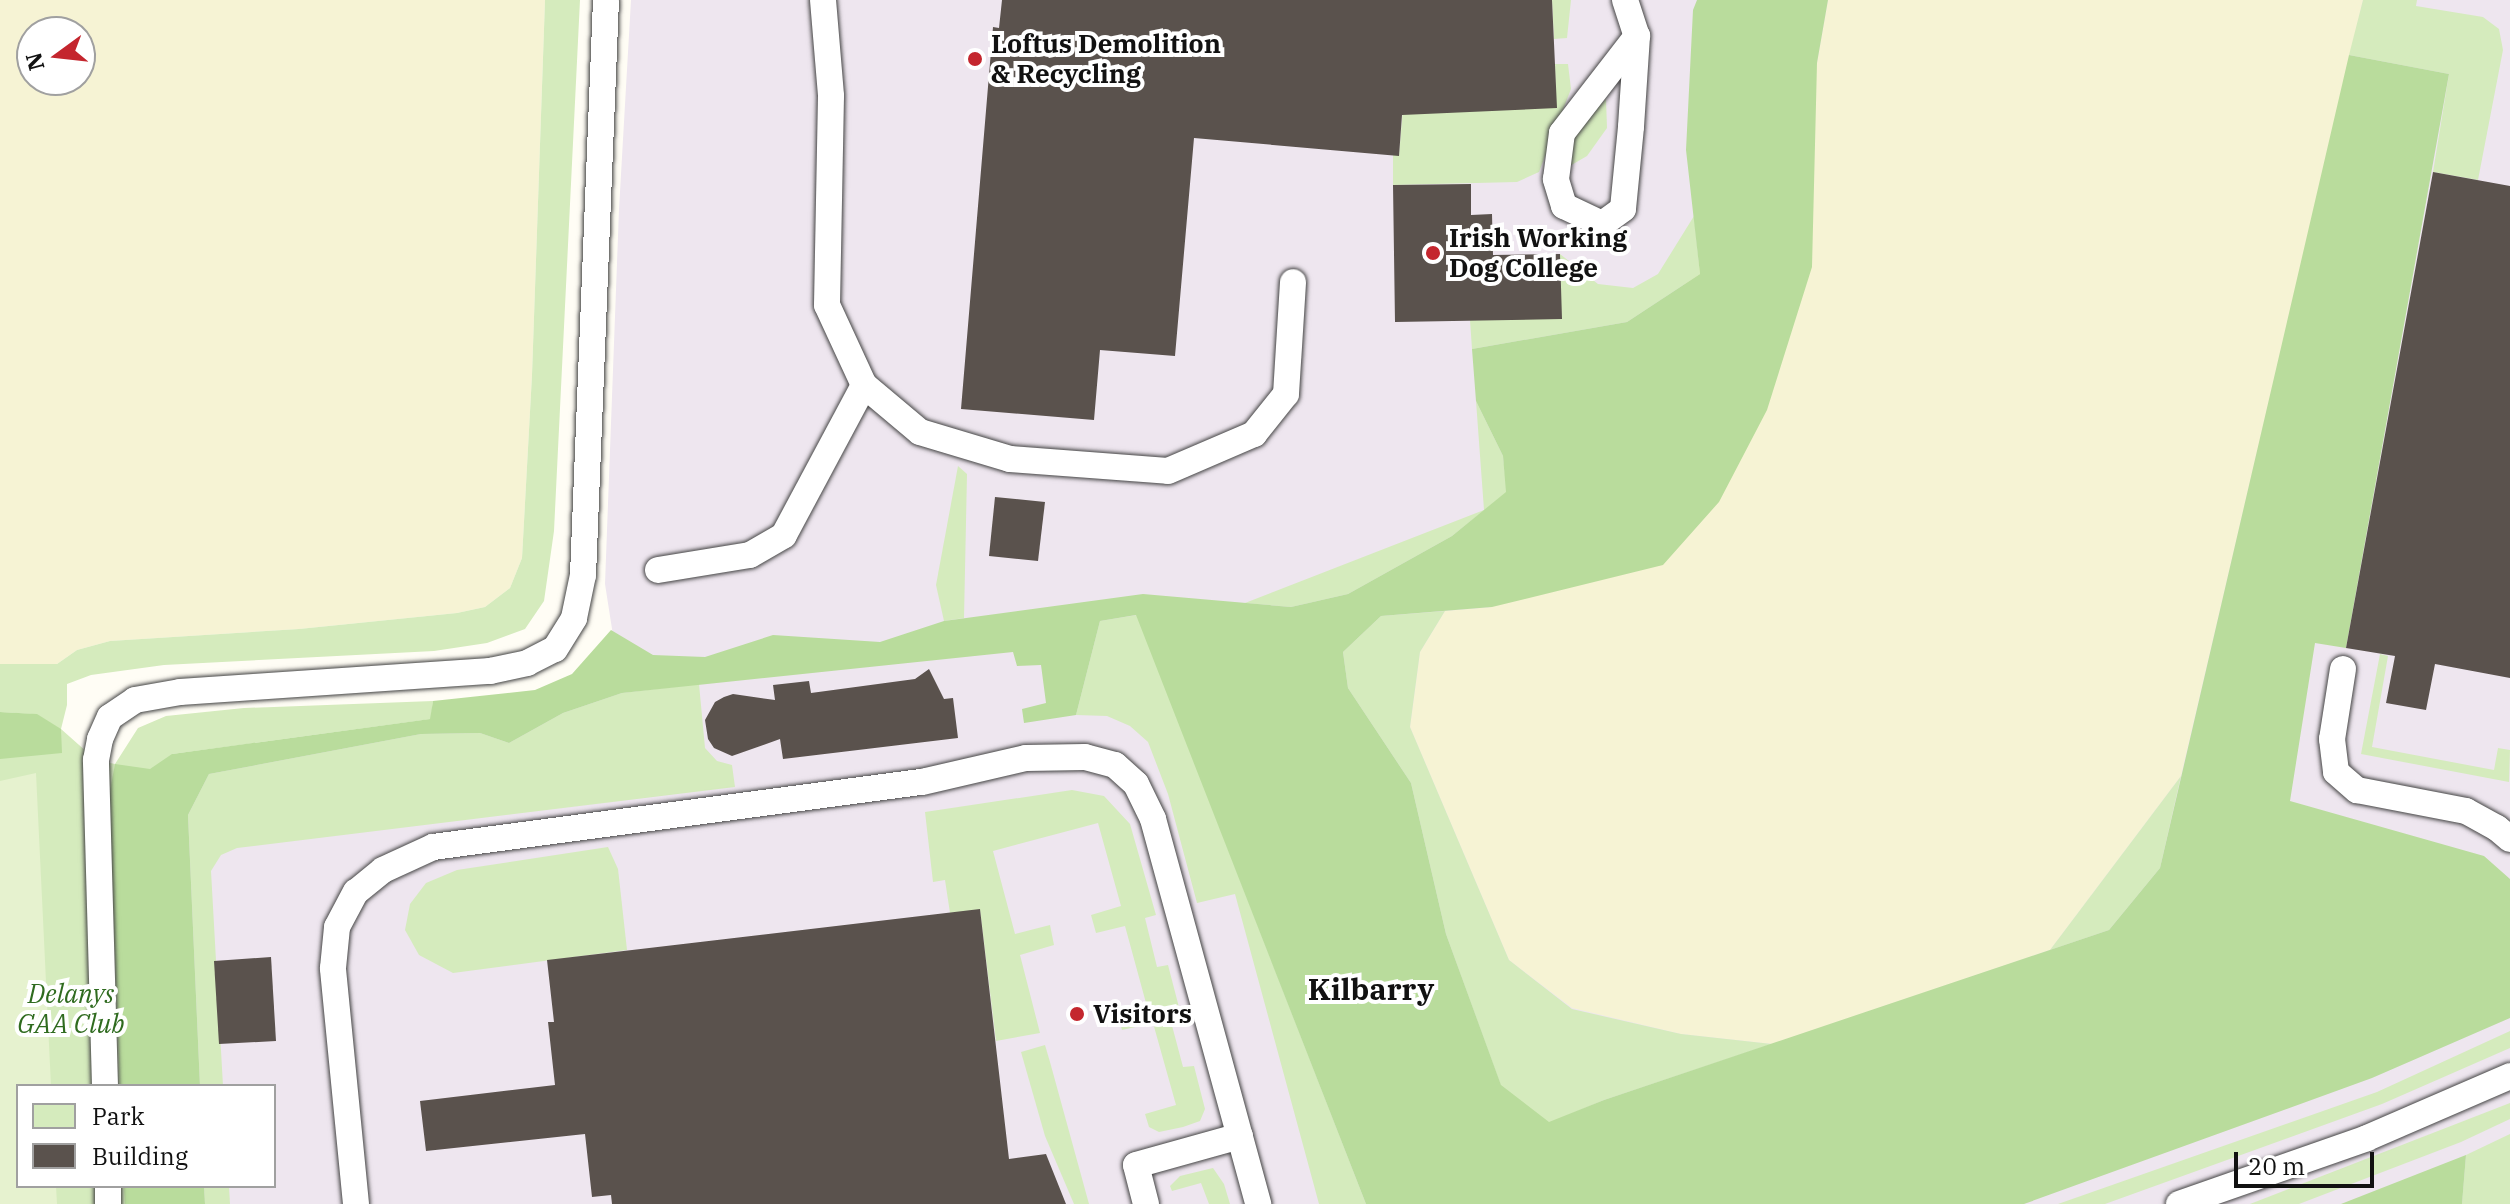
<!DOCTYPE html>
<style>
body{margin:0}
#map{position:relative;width:2510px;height:1204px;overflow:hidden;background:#fffdf5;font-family:"IBM Plex Serif",serif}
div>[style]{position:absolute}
.industrial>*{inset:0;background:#eee6ef}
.farmland>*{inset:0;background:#f6f3d4}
.green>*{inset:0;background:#d5ebbd}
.forest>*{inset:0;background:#b9dc9c}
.pitch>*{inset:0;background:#e6f2cf}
.building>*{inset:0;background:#5a524d}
.roads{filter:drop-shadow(0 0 2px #444) drop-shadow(0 0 2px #444)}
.service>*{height:26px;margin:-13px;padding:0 13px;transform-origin:13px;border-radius:13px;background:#fff}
.dots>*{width:22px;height:22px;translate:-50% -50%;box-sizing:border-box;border:4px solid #fff;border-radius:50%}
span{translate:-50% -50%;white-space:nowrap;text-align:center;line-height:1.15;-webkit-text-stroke:8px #fff;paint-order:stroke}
.poi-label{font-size:26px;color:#111;font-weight:700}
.left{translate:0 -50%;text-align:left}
.park-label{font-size:26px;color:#2f6b1f;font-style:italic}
.quarter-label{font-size:30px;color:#111;font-weight:700}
.legend{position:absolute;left:16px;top:1084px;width:260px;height:104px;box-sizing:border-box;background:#fff;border:2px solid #a0a0a0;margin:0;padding:10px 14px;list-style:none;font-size:24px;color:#111}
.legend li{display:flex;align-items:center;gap:16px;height:40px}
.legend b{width:40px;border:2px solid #a0a0a0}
.north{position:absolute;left:16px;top:16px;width:80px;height:80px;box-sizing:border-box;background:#fff;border:2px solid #a0a0a0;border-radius:50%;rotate:255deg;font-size:22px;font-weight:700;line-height:32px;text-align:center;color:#111}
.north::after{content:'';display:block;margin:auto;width:28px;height:36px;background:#c4262e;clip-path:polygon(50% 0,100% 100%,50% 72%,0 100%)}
.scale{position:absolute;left:2234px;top:1152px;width:140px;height:36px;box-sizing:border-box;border:4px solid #111;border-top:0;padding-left:10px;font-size:24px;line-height:28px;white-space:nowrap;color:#111;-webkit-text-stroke:6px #fff;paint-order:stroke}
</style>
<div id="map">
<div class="industrial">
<div style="clip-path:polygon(631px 0,2510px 0,2510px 1204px,148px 1204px,147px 1186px,274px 1186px,274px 1086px,144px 1086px,150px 769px,622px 693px,605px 584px,619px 209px)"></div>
</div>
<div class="farmland">
<div style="clip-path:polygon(evenodd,0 0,545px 0,532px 375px,522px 558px,510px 588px,485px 607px,457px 613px,299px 629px,110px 641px,77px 650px,57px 664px,0 664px,0 0,32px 32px,80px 32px,80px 80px,32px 80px,32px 32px)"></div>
<div style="clip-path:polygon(1828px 0,2363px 0,2181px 776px,2050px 950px,1772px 1044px,1681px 1034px,1572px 1008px,1509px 960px,1410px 727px,1420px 652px,1445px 611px,1492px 607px,1817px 63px)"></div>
</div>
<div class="green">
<div style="clip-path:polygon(545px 0,580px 0,554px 531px,544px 601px,525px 629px,487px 643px,434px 651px,164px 665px,91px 675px,67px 684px,67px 705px,61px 729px,96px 760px,115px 764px,138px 728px,166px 716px,244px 708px,433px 701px,431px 719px,172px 754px,144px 1086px,18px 1086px,18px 1186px,147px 1186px,148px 1204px,0 1204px,0 722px,33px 714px,0 712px,0 664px,57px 664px,77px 650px,110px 641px,299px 629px,457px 613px,485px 607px,510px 588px,522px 558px,532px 375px)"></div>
<div style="clip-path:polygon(1552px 0,1571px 0,1567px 38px,1554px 39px)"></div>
<div style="clip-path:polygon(2363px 0,2417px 0,2416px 6px,2483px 17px,2499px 29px,2503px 50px,2478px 180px,2433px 172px,2449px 74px,2349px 55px)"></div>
<div style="clip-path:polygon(1407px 60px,1556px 108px,1555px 64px,1568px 64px,1571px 89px,1539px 172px,1517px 182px,1393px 185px,1393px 155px,1399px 155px)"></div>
<div style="clip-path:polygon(1606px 99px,1607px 128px,1587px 156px,1568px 167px,1568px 137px)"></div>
<div style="clip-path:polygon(1694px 216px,1700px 274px,1627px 322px,1472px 349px,1470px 320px,1561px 318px,1560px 254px,1598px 284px,1633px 288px,1658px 274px)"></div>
<div style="clip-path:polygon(1476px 401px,1503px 456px,1507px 492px,1452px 536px,1348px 594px,1291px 607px,1245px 603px,1484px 510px)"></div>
<div style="clip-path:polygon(958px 466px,967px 474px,964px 618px,944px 621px,936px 585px)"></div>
<div style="clip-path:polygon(1445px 611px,1420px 652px,1410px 727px,1509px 960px,1572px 1009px,1681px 1034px,1772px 1044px,1604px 1100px,1549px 1123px,1501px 1086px,1446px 934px,1411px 783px,1348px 688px,1343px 652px,1381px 616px)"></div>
<div style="clip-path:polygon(1137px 615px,1366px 1204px,1319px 1204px,1235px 894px,1197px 903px,1168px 794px,1148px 742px,1130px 726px,1107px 716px,1076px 715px,1100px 621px)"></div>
<div style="clip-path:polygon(2380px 654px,2388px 656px,2372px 747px,2494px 770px,2498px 748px,2510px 750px,2509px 782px,2361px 754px)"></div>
<div style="clip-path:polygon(699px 684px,705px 748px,717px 761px,732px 765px,735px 787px,237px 848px,221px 855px,211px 871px,223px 1086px,200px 1086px,188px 815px,209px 774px,421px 734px,480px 733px,509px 743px,563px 713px,622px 693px)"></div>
<div style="clip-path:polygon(2181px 776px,2160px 868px,2109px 930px,2050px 950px)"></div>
<div style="clip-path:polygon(1072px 790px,1104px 796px,1130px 824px,1156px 915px,1145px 918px,1157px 967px,1168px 965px,1181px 1015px,1170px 1018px,1183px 1067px,1194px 1066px,1205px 1109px,1200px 1121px,1183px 1127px,1159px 1132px,1149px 1127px,1145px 1114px,1176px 1105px,1153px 1023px,1122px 1030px,1117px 1012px,1146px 1003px,1125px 926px,1096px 933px,1091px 915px,1121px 906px,1098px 823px,993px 851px,1015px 934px,1050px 925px,1054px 945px,1020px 955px,1040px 1033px,996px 1041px,980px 910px,950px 913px,945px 880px,933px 882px,925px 812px)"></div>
<div style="clip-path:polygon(608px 847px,618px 869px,627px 950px,453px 973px,419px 955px,405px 930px,410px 904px,426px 883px,457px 870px)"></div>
<div style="clip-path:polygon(2510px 1031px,2510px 1048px,2382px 1104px,2105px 1204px,2058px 1204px,2377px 1092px)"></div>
<div style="clip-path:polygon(1045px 1045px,1050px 1062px,1089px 1204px,1074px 1204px,1045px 1136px,1021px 1052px)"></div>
<div style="clip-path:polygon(2510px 1103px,2510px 1119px,2461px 1142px,2299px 1204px,2250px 1204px)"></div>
<div style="clip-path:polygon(2510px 1134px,2510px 1204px,2462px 1204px,2466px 1155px)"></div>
<div style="clip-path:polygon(1213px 1168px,1224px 1184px,1230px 1204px,1209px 1204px,1201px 1183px,1172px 1191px,1170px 1186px,1180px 1176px)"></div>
<div style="clip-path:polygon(204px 1186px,229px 1186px,230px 1204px,205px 1204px)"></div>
</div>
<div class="forest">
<div style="clip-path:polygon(1697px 0,1828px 0,1817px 63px,1812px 267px,1767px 410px,1719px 502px,1663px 565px,1492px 607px,1381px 616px,1343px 652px,1348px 688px,1411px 783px,1446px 934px,1501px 1085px,1549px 1122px,1604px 1100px,2109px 930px,2160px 868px,2349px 55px,2449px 74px,2346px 648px,2315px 643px,2290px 801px,2484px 856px,2510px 879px,2510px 1018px,2372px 1078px,2024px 1204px,1366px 1204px,1136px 615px,1100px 621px,1076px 715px,1024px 723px,1022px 709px,1046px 703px,1041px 665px,1017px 666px,1013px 652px,622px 693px,563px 713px,509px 743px,480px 733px,421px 734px,209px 774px,188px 815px,200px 1086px,120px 1086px,109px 796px,115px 764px,150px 769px,172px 754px,430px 719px,433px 701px,535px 690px,572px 674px,611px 630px,653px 655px,705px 657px,773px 635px,880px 642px,944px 621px,1143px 594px,1291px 607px,1348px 594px,1452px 536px,1506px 492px,1503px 456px,1476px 401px,1472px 349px,1627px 322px,1700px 274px,1686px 150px,1693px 10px)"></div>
<div style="clip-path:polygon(0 712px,37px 714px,61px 729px,62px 753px,0 759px)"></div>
<div style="clip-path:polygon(2466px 1155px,2462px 1204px,2341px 1204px)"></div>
<div style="clip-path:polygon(124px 1186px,204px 1186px,205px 1204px,125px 1204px)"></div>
</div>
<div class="pitch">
<div style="clip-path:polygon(36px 773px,51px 1086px,18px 1086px,18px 1186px,56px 1186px,57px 1204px,0 1204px,0 781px)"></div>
</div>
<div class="building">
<div style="clip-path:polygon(1002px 0,1552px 0,1557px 108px,1402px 115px,1399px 156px,1194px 138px,1175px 356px,1100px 350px,1094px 420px,961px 409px,993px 27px,999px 28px)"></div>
<div style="clip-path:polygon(2433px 172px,2510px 186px,2510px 678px,2435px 664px,2426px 710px,2386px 703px,2395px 656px,2346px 648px)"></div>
<div style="clip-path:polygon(1471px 184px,1471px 215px,1492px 214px,1493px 255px,1560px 254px,1562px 319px,1395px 322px,1393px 185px)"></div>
<div style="clip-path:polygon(995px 497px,1045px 502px,1038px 561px,989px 556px)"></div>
<div style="clip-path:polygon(929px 669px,944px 699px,953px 698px,958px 738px,783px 759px,780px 739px,732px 756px,714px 748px,708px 739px,705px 720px,715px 702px,724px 697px,733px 694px,775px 700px,773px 685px,809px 681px,811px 693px,915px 679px)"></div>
<div style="clip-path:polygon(980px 909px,1009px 1159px,1046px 1154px,1066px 1204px,612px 1204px,611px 1195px,592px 1197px,585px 1134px,426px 1151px,420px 1101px,555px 1085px,548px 1022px,554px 1022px,547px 960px)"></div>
<div style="clip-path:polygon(271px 957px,276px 1041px,219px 1044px,214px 961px)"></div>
</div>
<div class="roads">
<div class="service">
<div style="left:823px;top:0;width:96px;rotate:85.2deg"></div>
<div style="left:831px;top:96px;width:209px;rotate:91.1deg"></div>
<div style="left:827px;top:305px;width:88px;rotate:65.2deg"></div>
<div style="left:864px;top:385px;width:73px;rotate:40deg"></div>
<div style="left:920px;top:432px;width:94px;rotate:16.7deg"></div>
<div style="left:1010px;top:459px;width:158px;rotate:4.3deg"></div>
<div style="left:1168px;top:471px;width:94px;rotate:-23.3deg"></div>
<div style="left:1254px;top:434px;width:51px;rotate:-51.3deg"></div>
<div style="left:1286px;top:394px;width:112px;rotate:-86.4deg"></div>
<div style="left:1625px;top:0;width:38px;rotate:72deg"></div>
<div style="left:1637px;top:36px;width:91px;rotate:93.8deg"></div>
<div style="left:1631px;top:127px;width:82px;rotate:95.6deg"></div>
<div style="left:1623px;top:209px;width:26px;rotate:144deg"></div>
<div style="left:1602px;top:224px;width:42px;rotate:-154.7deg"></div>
<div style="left:1564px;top:206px;width:28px;rotate:-107deg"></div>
<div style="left:1556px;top:179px;width:46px;rotate:-82.6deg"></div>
<div style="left:1562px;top:133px;width:123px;rotate:-52.3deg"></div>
<div style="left:658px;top:570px;width:93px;rotate:-9.3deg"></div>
<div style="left:750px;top:555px;width:39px;rotate:-30deg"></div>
<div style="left:784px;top:535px;width:170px;rotate:-61.9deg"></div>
<div style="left:2343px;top:669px;width:71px;rotate:98.9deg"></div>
<div style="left:2332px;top:739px;width:33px;rotate:83deg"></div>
<div style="left:2336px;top:772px;width:28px;rotate:41deg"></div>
<div style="left:2357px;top:790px;width:111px;rotate:10.9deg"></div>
<div style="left:2466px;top:811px;width:35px;rotate:29deg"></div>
<div style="left:2497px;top:828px;width:17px;rotate:40deg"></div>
<div style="left:105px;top:1086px;width:326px;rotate:-91.6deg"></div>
<div style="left:96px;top:760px;width:21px;rotate:-79deg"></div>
<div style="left:100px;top:739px;width:24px;rotate:-66deg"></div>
<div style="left:110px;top:717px;width:30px;rotate:-34deg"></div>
<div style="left:135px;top:700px;width:46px;rotate:-10.1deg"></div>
<div style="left:180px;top:692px;width:311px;rotate:-3.9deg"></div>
<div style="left:490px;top:671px;width:38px;rotate:-12deg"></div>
<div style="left:527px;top:663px;width:31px;rotate:-27deg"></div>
<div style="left:555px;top:649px;width:36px;rotate:-58deg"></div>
<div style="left:574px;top:618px;width:44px;rotate:-78.2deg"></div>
<div style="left:583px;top:575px;width:575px;rotate:-87.71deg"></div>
<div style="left:108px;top:1186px;width:18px;rotate:90deg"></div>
<div style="left:356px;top:1204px;width:237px;rotate:-95.6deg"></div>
<div style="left:333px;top:968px;width:41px;rotate:-84.4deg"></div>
<div style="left:337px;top:927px;width:40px;rotate:-62deg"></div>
<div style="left:356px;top:892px;width:35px;rotate:-39deg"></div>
<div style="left:383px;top:870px;width:55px;rotate:-24.7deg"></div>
<div style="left:433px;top:847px;width:493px;rotate:-7.6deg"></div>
<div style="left:922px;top:782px;width:107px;rotate:-13deg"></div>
<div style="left:1026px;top:758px;width:59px;rotate:-1deg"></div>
<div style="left:1085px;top:757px;width:31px;rotate:15deg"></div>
<div style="left:1115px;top:765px;width:28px;rotate:42deg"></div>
<div style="left:1136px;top:784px;width:39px;rotate:64deg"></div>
<div style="left:1153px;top:819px;width:399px;rotate:74.7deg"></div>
<div style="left:1146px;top:1204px;width:40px;rotate:-104.4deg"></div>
<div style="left:1136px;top:1165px;width:108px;rotate:-15.6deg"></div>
<div style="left:2179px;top:1204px;width:199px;rotate:-19.3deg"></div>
<div style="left:2367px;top:1138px;width:156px;rotate:-23.4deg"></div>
</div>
</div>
<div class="dots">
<div style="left:975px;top:59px;background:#c4262e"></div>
<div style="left:1433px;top:253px;background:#c4262e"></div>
<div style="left:1077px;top:1014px;background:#c4262e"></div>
</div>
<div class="poi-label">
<span class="left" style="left:991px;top:59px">Loftus Demolition<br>&amp; Recycling</span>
<span class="left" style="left:1449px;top:253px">Irish Working<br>Dog College</span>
<span class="left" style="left:1093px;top:1014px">Visitors</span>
</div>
<div class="park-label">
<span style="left:71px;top:1009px">Delanys<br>GAA Club</span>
</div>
<div class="quarter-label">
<span style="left:1371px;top:989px">Kilbarry</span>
</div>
<ul class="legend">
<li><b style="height:22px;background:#d5ebbd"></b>Park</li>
<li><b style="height:22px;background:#5a524d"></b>Building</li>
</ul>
<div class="north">N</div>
<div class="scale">20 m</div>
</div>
